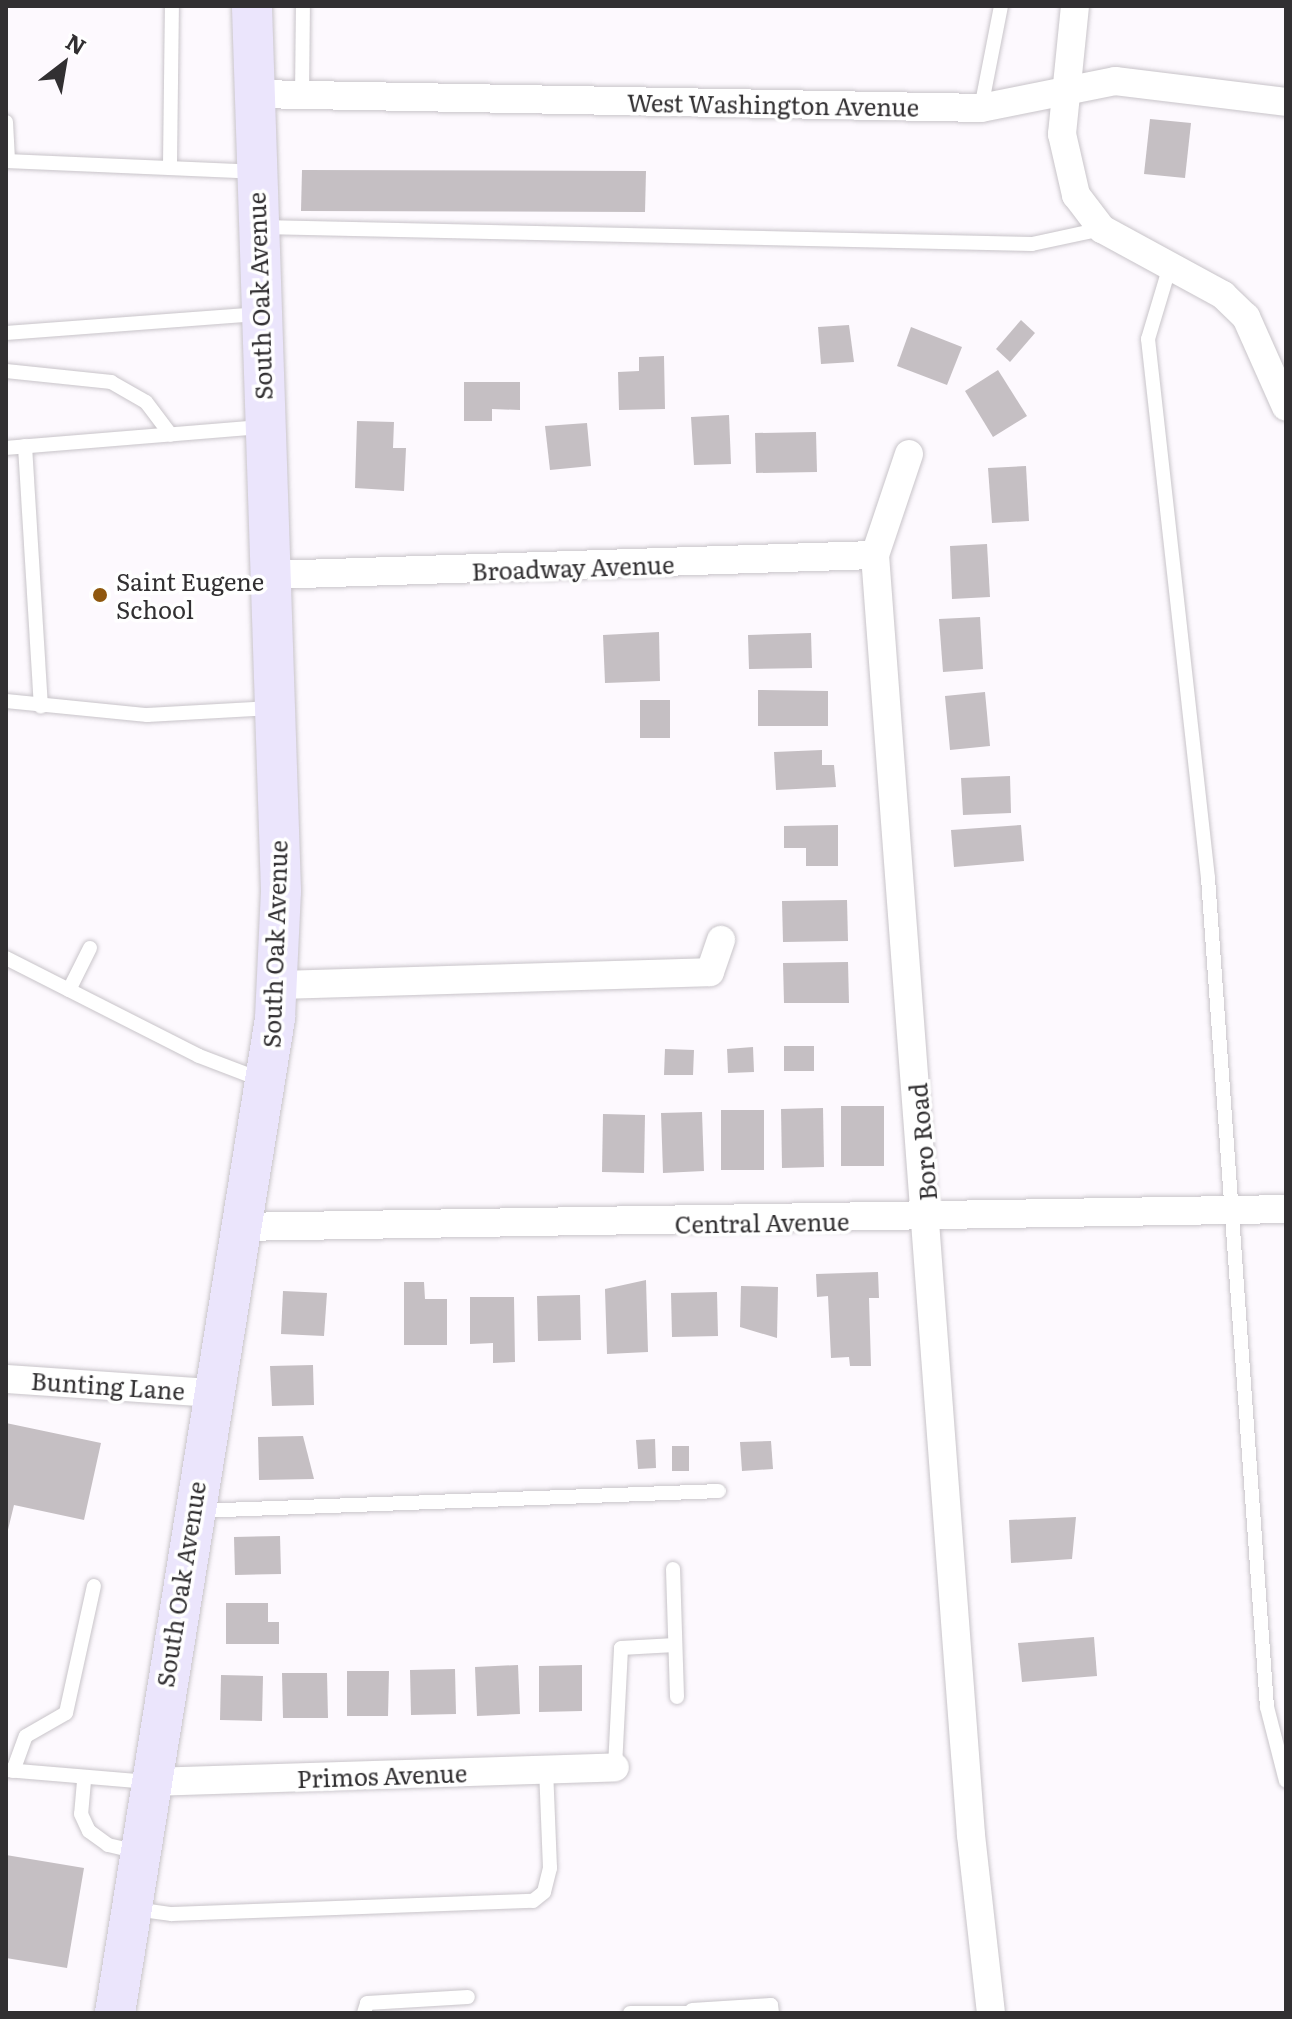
<!DOCTYPE html>
<style>
body{margin:0}
#map{position:relative;width:1292px;height:2019px;overflow:hidden;background:#fdf9fe;font-family:Literata,serif}
div>[style]{position:absolute}
.building>*{inset:0;background:#c5bfc3}
.roads{filter:drop-shadow(0 0 2px #c8c4c9) drop-shadow(0 0 2px #c8c4c9)}
.lane>*{height:14px;margin:-7px;padding:0 7px;transform-origin:7px;border-radius:7px;background:#fff}
.street>*{height:28px;margin:-14px;padding:0 14px;transform-origin:14px;border-radius:14px;background:#fff}
.secondary>*{height:40px;margin:-20px;padding:0 20px;transform-origin:20px;border-radius:20px;background:#ebe5fc}
.dots>*{width:22px;height:22px;translate:-50% -50%;box-sizing:border-box;border:4px solid #fff;border-radius:50%}
span{translate:-50% -50%;white-space:nowrap;text-align:center;line-height:1.15;-webkit-text-stroke:7px #fff;paint-order:stroke}
.street-label{font-size:24px;color:#323032}
.poi-label{font-size:24px;color:#323032}
.left{translate:0 -50%;text-align:left}
.frame{position:absolute;inset:0;border:8px solid #323032;pointer-events:none}
.north{position:absolute;left:24px;top:24px;width:80px;height:80px;-webkit-text-stroke:6px #fff;paint-order:stroke;rotate:31deg;font-size:22px;font-weight:700;line-height:32px;text-align:center;color:#323032}
.north::after{content:'';display:block;margin:auto;width:28px;height:36px;background:#323032;clip-path:polygon(50% 0,100% 100%,50% 72%,0 100%)}
</style>
<div id="map">
<div class="building">
<div style="clip-path:polygon(1150px 119px,1191px 123px,1185px 178px,1144px 174px)"></div>
<div style="clip-path:polygon(302px 170px,646px 171px,645px 212px,301px 211px)"></div>
<div style="clip-path:polygon(1021px 320px,1035px 333px,1010px 362px,996px 349px)"></div>
<div style="clip-path:polygon(849px 325px,854px 362px,821px 364px,818px 327px)"></div>
<div style="clip-path:polygon(911px 327px,962px 347px,947px 385px,897px 366px)"></div>
<div style="clip-path:polygon(664px 356px,665px 409px,619px 410px,618px 372px,639px 371px,639px 357px)"></div>
<div style="clip-path:polygon(998px 370px,1027px 416px,993px 437px,965px 391px)"></div>
<div style="clip-path:polygon(464px 382px,520px 382px,520px 410px,492px 409px,492px 421px,464px 421px)"></div>
<div style="clip-path:polygon(729px 415px,731px 464px,694px 465px,691px 417px)"></div>
<div style="clip-path:polygon(357px 421px,394px 422px,393px 448px,406px 448px,404px 491px,355px 488px)"></div>
<div style="clip-path:polygon(587px 423px,591px 466px,550px 470px,545px 426px)"></div>
<div style="clip-path:polygon(816px 432px,817px 472px,756px 473px,755px 433px)"></div>
<div style="clip-path:polygon(1026px 466px,1029px 521px,992px 523px,988px 468px)"></div>
<div style="clip-path:polygon(987px 544px,990px 597px,952px 599px,950px 546px)"></div>
<div style="clip-path:polygon(980px 617px,983px 669px,943px 672px,939px 619px)"></div>
<div style="clip-path:polygon(659px 632px,660px 681px,605px 683px,603px 635px)"></div>
<div style="clip-path:polygon(811px 633px,812px 668px,749px 669px,748px 635px)"></div>
<div style="clip-path:polygon(758px 690px,828px 691px,828px 726px,758px 726px)"></div>
<div style="clip-path:polygon(985px 692px,990px 746px,950px 750px,945px 696px)"></div>
<div style="clip-path:polygon(640px 700px,670px 700px,670px 738px,640px 738px)"></div>
<div style="clip-path:polygon(822px 750px,822px 765px,834px 765px,836px 787px,776px 790px,774px 752px)"></div>
<div style="clip-path:polygon(1010px 776px,1011px 813px,963px 815px,961px 778px)"></div>
<div style="clip-path:polygon(838px 825px,838px 866px,806px 866px,806px 848px,784px 848px,784px 826px)"></div>
<div style="clip-path:polygon(1021px 825px,1024px 861px,954px 867px,951px 830px)"></div>
<div style="clip-path:polygon(847px 900px,848px 941px,783px 942px,782px 901px)"></div>
<div style="clip-path:polygon(848px 962px,849px 1003px,784px 1003px,783px 963px)"></div>
<div style="clip-path:polygon(784px 1046px,814px 1046px,814px 1071px,784px 1071px)"></div>
<div style="clip-path:polygon(753px 1047px,754px 1072px,728px 1073px,727px 1049px)"></div>
<div style="clip-path:polygon(665px 1049px,694px 1050px,693px 1075px,664px 1075px)"></div>
<div style="clip-path:polygon(841px 1106px,884px 1106px,884px 1166px,841px 1166px)"></div>
<div style="clip-path:polygon(823px 1108px,824px 1167px,782px 1168px,781px 1109px)"></div>
<div style="clip-path:polygon(721px 1110px,764px 1110px,764px 1170px,721px 1170px)"></div>
<div style="clip-path:polygon(702px 1112px,704px 1171px,663px 1173px,661px 1113px)"></div>
<div style="clip-path:polygon(603px 1114px,645px 1115px,644px 1173px,602px 1172px)"></div>
<div style="clip-path:polygon(878px 1272px,879px 1298px,869px 1298px,871px 1366px,850px 1366px,849px 1357px,831px 1358px,828px 1296px,817px 1297px,816px 1274px)"></div>
<div style="clip-path:polygon(646px 1280px,648px 1352px,607px 1354px,605px 1289px)"></div>
<div style="clip-path:polygon(404px 1282px,424px 1282px,425px 1299px,447px 1299px,447px 1345px,404px 1345px)"></div>
<div style="clip-path:polygon(741px 1286px,778px 1287px,777px 1338px,740px 1327px)"></div>
<div style="clip-path:polygon(283px 1291px,327px 1293px,324px 1336px,281px 1334px)"></div>
<div style="clip-path:polygon(717px 1292px,718px 1336px,672px 1337px,671px 1293px)"></div>
<div style="clip-path:polygon(580px 1295px,581px 1340px,538px 1341px,537px 1296px)"></div>
<div style="clip-path:polygon(470px 1297px,514px 1297px,515px 1362px,493px 1363px,493px 1343px,470px 1344px)"></div>
<div style="clip-path:polygon(313px 1365px,314px 1405px,272px 1406px,270px 1366px)"></div>
<div style="clip-path:polygon(6px 1423px,101px 1443px,84px 1520px,14px 1505px,6px 1538px)"></div>
<div style="clip-path:polygon(303px 1436px,314px 1479px,259px 1480px,258px 1437px)"></div>
<div style="clip-path:polygon(655px 1439px,656px 1468px,638px 1469px,636px 1440px)"></div>
<div style="clip-path:polygon(771px 1441px,773px 1469px,742px 1471px,740px 1442px)"></div>
<div style="clip-path:polygon(672px 1446px,689px 1446px,689px 1471px,672px 1471px)"></div>
<div style="clip-path:polygon(1076px 1517px,1072px 1559px,1011px 1563px,1009px 1520px)"></div>
<div style="clip-path:polygon(280px 1536px,281px 1574px,235px 1575px,234px 1537px)"></div>
<div style="clip-path:polygon(226px 1603px,268px 1603px,268px 1622px,279px 1622px,279px 1644px,226px 1644px)"></div>
<div style="clip-path:polygon(1094px 1637px,1097px 1676px,1022px 1682px,1018px 1643px)"></div>
<div style="clip-path:polygon(518px 1665px,520px 1714px,477px 1716px,475px 1667px)"></div>
<div style="clip-path:polygon(582px 1665px,582px 1711px,539px 1712px,539px 1666px)"></div>
<div style="clip-path:polygon(455px 1669px,456px 1714px,411px 1715px,410px 1670px)"></div>
<div style="clip-path:polygon(347px 1671px,389px 1671px,388px 1716px,347px 1716px)"></div>
<div style="clip-path:polygon(282px 1673px,327px 1673px,328px 1718px,283px 1718px)"></div>
<div style="clip-path:polygon(221px 1675px,263px 1676px,262px 1721px,220px 1720px)"></div>
<div style="clip-path:polygon(6px 1855px,84px 1868px,67px 1968px,6px 1958px)"></div>
</div>
<div class="roads">
<div class="lane">
<div style="left:302px;top:95px;width:89px;rotate:-89.4deg"></div>
<div style="left:981px;top:108px;width:104px;rotate:-78.9deg"></div>
<div style="left:6px;top:122px;width:39px;rotate:87deg"></div>
<div style="left:6px;top:161px;width:249px;rotate:2.5deg"></div>
<div style="left:170px;top:164px;width:158px;rotate:-89.3deg"></div>
<div style="left:261px;top:227px;width:771px;rotate:1.26deg"></div>
<div style="left:1032px;top:244px;width:72px;rotate:-12.1deg"></div>
<div style="left:1169px;top:269px;width:73px;rotate:106.7deg"></div>
<div style="left:1148px;top:339px;width:542px;rotate:83.65deg"></div>
<div style="left:1208px;top:878px;width:831px;rotate:85.93deg"></div>
<div style="left:1267px;top:1707px;width:76px;rotate:75.6deg"></div>
<div style="left:6px;top:333px;width:255px;rotate:-4.3deg"></div>
<div style="left:6px;top:371px;width:106px;rotate:6deg"></div>
<div style="left:111px;top:382px;width:40px;rotate:29.7deg"></div>
<div style="left:146px;top:402px;width:41px;rotate:52.9deg"></div>
<div style="left:25px;top:446px;width:261px;rotate:86.5deg"></div>
<div style="left:6px;top:448px;width:258px;rotate:-4.7deg"></div>
<div style="left:6px;top:701px;width:142px;rotate:5.7deg"></div>
<div style="left:147px;top:715px;width:125px;rotate:-3.2deg"></div>
<div style="left:6px;top:958px;width:216px;rotate:26.9deg"></div>
<div style="left:199px;top:1056px;width:67px;rotate:20.9deg"></div>
<div style="left:69px;top:990px;width:47px;rotate:-63.4deg"></div>
<div style="left:197px;top:1511px;width:522px;rotate:-2.19deg"></div>
<div style="left:673px;top:1569px;width:128px;rotate:88.2deg"></div>
<div style="left:615px;top:1767px;width:119px;rotate:-87.1deg"></div>
<div style="left:621px;top:1648px;width:54px;rotate:-3.2deg"></div>
<div style="left:6px;top:1770px;width:143px;rotate:4.8deg"></div>
<div style="left:13px;top:1771px;width:37px;rotate:-70deg"></div>
<div style="left:26px;top:1736px;width:46px;rotate:-29.9deg"></div>
<div style="left:66px;top:1713px;width:130px;rotate:-77.6deg"></div>
<div style="left:84px;top:1781px;width:33px;rotate:95deg"></div>
<div style="left:81px;top:1814px;width:19px;rotate:65deg"></div>
<div style="left:89px;top:1831px;width:24px;rotate:36deg"></div>
<div style="left:108px;top:1845px;width:31px;rotate:13deg"></div>
<div style="left:135px;top:1909px;width:37px;rotate:8deg"></div>
<div style="left:172px;top:1914px;width:361px;rotate:-2.1deg"></div>
<div style="left:533px;top:1901px;width:14px;rotate:-39deg"></div>
<div style="left:544px;top:1892px;width:25px;rotate:-76deg"></div>
<div style="left:550px;top:1868px;width:98px;rotate:-92.3deg"></div>
<div style="left:692px;top:2010px;width:79px;rotate:-3.6deg"></div>
<div style="left:771px;top:2005px;width:8px;rotate:83deg"></div>
<div style="left:364px;top:2013px;width:10px;rotate:-73deg"></div>
<div style="left:367px;top:2003px;width:101px;rotate:-3.4deg"></div>
<div style="left:630px;top:2013px;width:62px"></div>
</div>
<div class="street">
<div style="left:1075px;top:6px;width:129px;rotate:95.8deg"></div>
<div style="left:1062px;top:134px;width:63px;rotate:77.1deg"></div>
<div style="left:1076px;top:195px;width:43px;rotate:52.6deg"></div>
<div style="left:1102px;top:229px;width:138px;rotate:28.6deg"></div>
<div style="left:1223px;top:295px;width:32px;rotate:44deg"></div>
<div style="left:1246px;top:317px;width:98px;rotate:66deg"></div>
<div style="left:255px;top:94px;width:726px;rotate:1.1deg"></div>
<div style="left:981px;top:108px;width:137px;rotate:-11.4deg"></div>
<div style="left:1115px;top:81px;width:172px;rotate:7deg"></div>
<div style="left:909px;top:454px;width:107px;rotate:108.6deg"></div>
<div style="left:875px;top:555px;width:1284px;rotate:85.71deg"></div>
<div style="left:971px;top:1835px;width:179px;rotate:83.6deg"></div>
<div style="left:271px;top:575px;width:604px;rotate:-1.9deg"></div>
<div style="left:277px;top:985px;width:433px;rotate:-1.7deg"></div>
<div style="left:710px;top:972px;width:34px;rotate:-71deg"></div>
<div style="left:237px;top:1227px;width:1049px;rotate:-0.98deg"></div>
<div style="left:6px;top:1379px;width:205px;rotate:3.9deg"></div>
<div style="left:148px;top:1782px;width:467px;rotate:-1.8deg"></div>
</div>
<div class="secondary">
<div style="left:115px;top:2013px;width:1008px;rotate:-80.86deg"></div>
<div style="left:275px;top:1018px;width:127px;rotate:-87.3deg"></div>
<div style="left:281px;top:891px;width:885px;rotate:-91.88deg"></div>
</div>
</div>
<div class="dots">
<div style="left:100px;top:595px;background:#8f570e"></div>
</div>
<div class="street-label">
<span style="left:773px;top:104px;rotate:1deg">West Washington Avenue</span>
<span style="left:259px;top:296px;rotate:-92deg">South Oak Avenue</span>
<span style="left:573px;top:567px;rotate:-2deg">Broadway Avenue</span>
<span style="left:274px;top:944px;rotate:-88deg">South Oak Avenue</span>
<span style="left:922px;top:1142px;rotate:-95deg">Boro Road</span>
<span style="left:762px;top:1222px;rotate:-1deg">Central Avenue</span>
<span style="left:108px;top:1385px;rotate:4deg">Bunting Lane</span>
<span style="left:180px;top:1584px;rotate:-81deg">South Oak Avenue</span>
<span style="left:382px;top:1775px;rotate:-2deg">Primos Avenue</span>
</div>
<div class="poi-label">
<span class="left" style="left:116px;top:595px">Saint Eugene<br>School</span>
</div>
<div class="frame"></div>
<div class="north">N</div>
</div>
